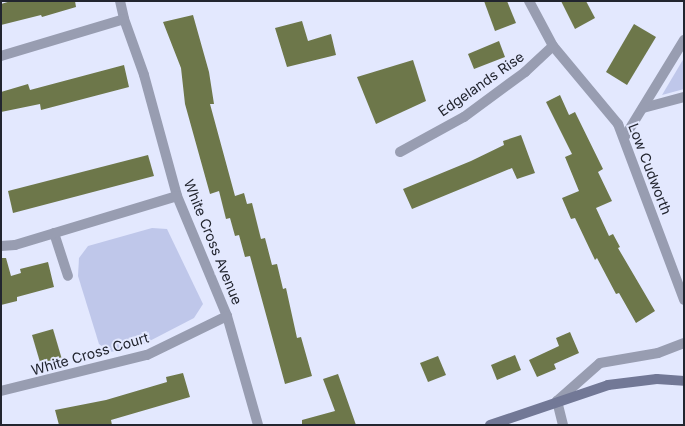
<!DOCTYPE html>
<style>
body{margin:0}
#map{position:relative;width:685px;height:426px;overflow:hidden;background:#e3e8fe;font-family:Inter,sans-serif}
div>[style]{position:absolute}
.green>*{inset:0;background:#bfc7ea}
.building>*{inset:0;background:#6d774a}
.street>*{height:10px;margin:-5px;padding:0 5px;transform-origin:5px;border-radius:5px;background:#989db1}
.secondary>*{height:10px;margin:-5px;padding:0 5px;transform-origin:5px;border-radius:5px;background:#727896}
span{translate:-50% -50%;white-space:nowrap;text-align:center;line-height:1.15;-webkit-text-stroke:4px #e3e8fe;paint-order:stroke}
.street-label{font-size:14px;color:#22252f}
.frame{position:absolute;inset:0;border:2px solid #22252f;pointer-events:none}
</style>
<div id="map">
<div class="green">
<div style="clip-path:polygon(684px 58px,684px 89px,662px 95px)"></div>
<div style="clip-path:polygon(152px 228px,167px 229px,203px 304px,194px 318px,138px 347px,110px 352px,99px 344px,78px 276px,79px 258px,88px 246px)"></div>
</div>
<div class="building">
<div style="clip-path:polygon(11px 1px,75px 1px,76px 7px,42px 17px,41px 15px,1px 25px,1px 4px)"></div>
<div style="clip-path:polygon(484px 1px,507px 1px,516px 23px,495px 31px)"></div>
<div style="clip-path:polygon(561px 1px,586px 1px,595px 18px,575px 29px)"></div>
<div style="clip-path:polygon(193px 15px,209px 72px,214px 104px,210px 104px,235px 196px,244px 193px,247px 204px,252px 203px,261px 239px,265px 238px,272px 265px,277px 264px,283px 289px,286px 288px,297px 338px,301px 337px,312px 376px,285px 384px,250px 256px,245px 257px,239px 235px,235px 236px,230px 218px,226px 219px,219px 191px,210px 194px,185px 104px,181px 68px,163px 22px)"></div>
<div style="clip-path:polygon(302px 21px,308px 41px,331px 34px,336px 55px,287px 67px,275px 28px)"></div>
<div style="clip-path:polygon(634px 24px,656px 37px,627px 85px,606px 72px)"></div>
<div style="clip-path:polygon(499px 41px,505px 57px,474px 69px,468px 54px)"></div>
<div style="clip-path:polygon(413px 60px,426px 101px,376px 124px,357px 77px)"></div>
<div style="clip-path:polygon(124px 65px,129px 87px,41px 110px,40px 104px,1px 112px,1px 92px,28px 84px,30px 90px)"></div>
<div style="clip-path:polygon(560px 95px,569px 115px,575px 112px,603px 169px,598px 172px,612px 201px,596px 208px,609px 236px,613px 234px,620px 247px,618px 248px,655px 311px,636px 323px,619px 293px,616px 294px,597px 258px,595px 260px,575px 218px,571px 219px,562px 198px,579px 191px,565px 157px,572px 154px,546px 102px)"></div>
<div style="clip-path:polygon(521px 135px,535px 173px,517px 179px,512px 168px,412px 209px,403px 189px,471px 161px,504px 145px,503px 141px)"></div>
<div style="clip-path:polygon(148px 155px,154px 176px,13px 213px,8px 191px)"></div>
<div style="clip-path:polygon(1px 258px,6px 258px,11px 276px,21px 273px,20px 269px,48px 262px,54px 287px,17px 297px,17px 301px,1px 305px)"></div>
<div style="clip-path:polygon(53px 329px,63px 363px,42px 369px,32px 335px)"></div>
<div style="clip-path:polygon(570px 332px,579px 353px,554px 364px,556px 369px,537px 377px,529px 360px,559px 346px,556px 338px)"></div>
<div style="clip-path:polygon(515px 355px,521px 370px,497px 380px,491px 365px)"></div>
<div style="clip-path:polygon(438px 356px,446px 375px,428px 382px,420px 363px)"></div>
<div style="clip-path:polygon(183px 373px,190px 397px,111px 420px,112px 425px,59px 425px,55px 410px,106px 400px,167px 382px,166px 377px)"></div>
<div style="clip-path:polygon(338px 374px,356px 425px,302px 425px,302px 420px,335px 411px,323px 379px)"></div>
</div>
<div class="street">
<div style="left:120px;top:1px;width:18px;rotate:77deg"></div>
<div style="left:124px;top:19px;width:59px;rotate:70.3deg"></div>
<div style="left:144px;top:75px;width:125px;rotate:74.7deg"></div>
<div style="left:177px;top:196px;width:130px;rotate:67.4deg"></div>
<div style="left:227px;top:316px;width:113px;rotate:74.1deg"></div>
<div style="left:529px;top:1px;width:51px;rotate:61.9deg"></div>
<div style="left:553px;top:46px;width:102px;rotate:50.2deg"></div>
<div style="left:618px;top:124px;width:188px;rotate:69.4deg"></div>
<div style="left:1px;top:56px;width:128px;rotate:-16.7deg"></div>
<div style="left:643px;top:108px;width:42px;rotate:-15deg"></div>
<div style="left:624px;top:138px;width:115px;rotate:-58.5deg"></div>
<div style="left:400px;top:152px;width:73px;rotate:-28.7deg"></div>
<div style="left:464px;top:117px;width:76px;rotate:-36.4deg"></div>
<div style="left:525px;top:72px;width:38px;rotate:-43deg"></div>
<div style="left:54px;top:233px;width:45px;rotate:72deg"></div>
<div style="left:1px;top:246px;width:14px;rotate:-4deg"></div>
<div style="left:15px;top:245px;width:169px;rotate:-16.8deg"></div>
<div style="left:1px;top:391px;width:150px;rotate:-13.9deg"></div>
<div style="left:147px;top:355px;width:89px;rotate:-26deg"></div>
<div style="left:563px;top:425px;width:25px;rotate:-104deg"></div>
<div style="left:557px;top:401px;width:57px;rotate:-41.5deg"></div>
<div style="left:600px;top:363px;width:59px;rotate:-9.8deg"></div>
<div style="left:658px;top:353px;width:28px;rotate:-21deg"></div>
</div>
<div class="secondary">
<div style="left:490px;top:425px;width:125px;rotate:-18.7deg"></div>
<div style="left:608px;top:385px;width:49px;rotate:-7deg"></div>
<div style="left:657px;top:379px;width:27px;rotate:4deg"></div>
</div>
<div class="street-label">
<span style="left:481px;top:84px;rotate:-35deg">Edgelands Rise</span>
<span style="left:650px;top:169px;rotate:69deg">Low Cudworth</span>
<span style="left:213px;top:242px;rotate:68deg">White Cross Avenue</span>
<span style="left:90px;top:354px;rotate:-16deg">White Cross Court</span>
</div>
<div class="frame"></div>
</div>
